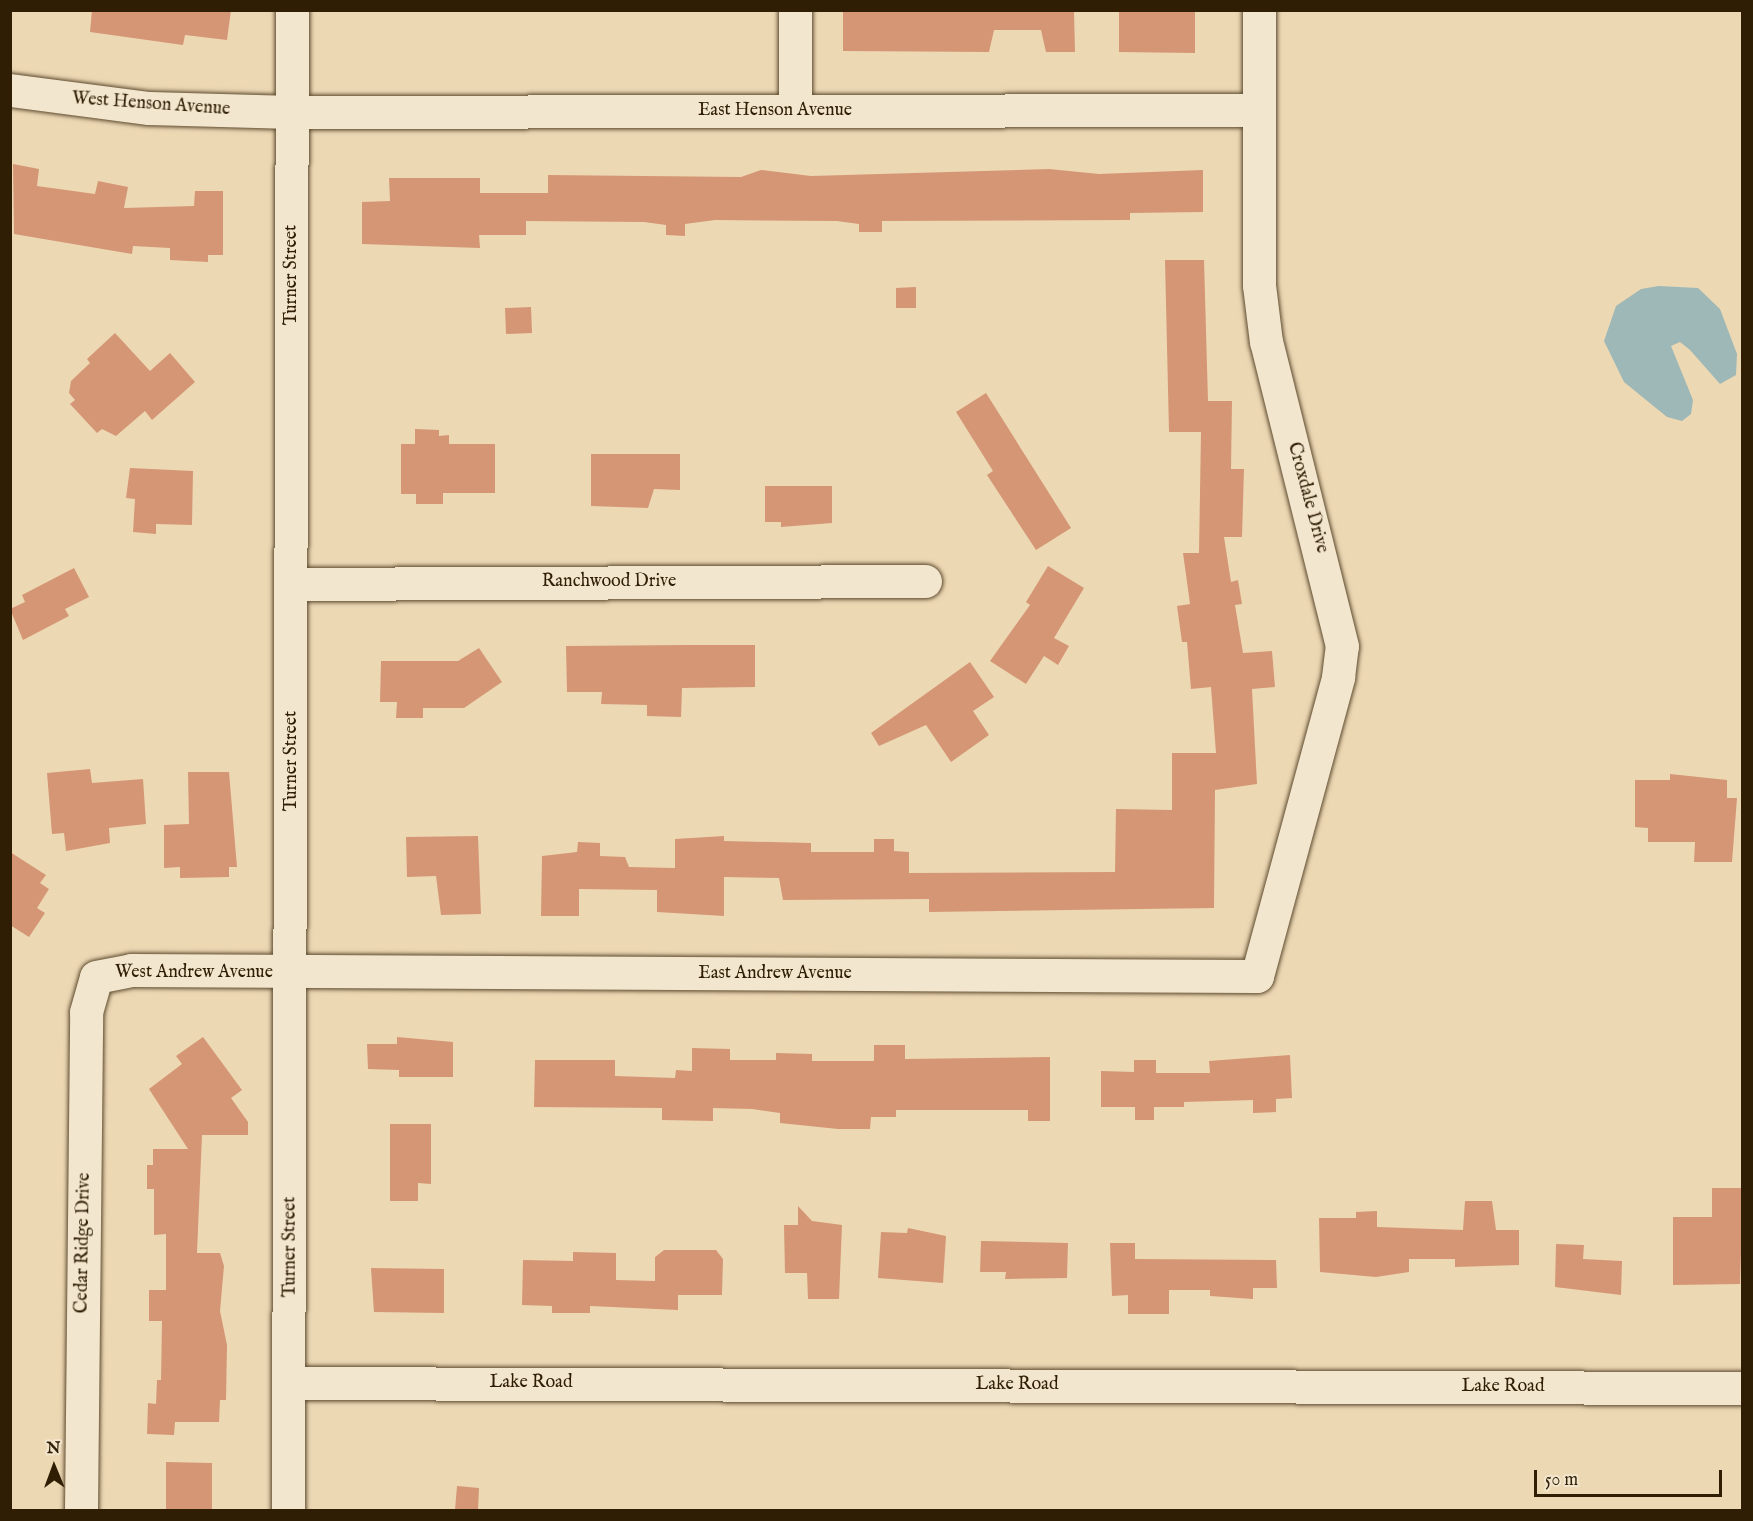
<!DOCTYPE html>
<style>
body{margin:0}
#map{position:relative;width:1753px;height:1521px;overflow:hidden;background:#edd8b4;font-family:"IM FELL English",serif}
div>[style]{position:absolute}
.water>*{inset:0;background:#9db8b7}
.building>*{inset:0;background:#d59675}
.roads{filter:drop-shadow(0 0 2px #5e4c30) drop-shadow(0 0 2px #5e4c30)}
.minor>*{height:33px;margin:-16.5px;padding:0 16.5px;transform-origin:16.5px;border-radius:16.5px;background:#f3e6ce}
span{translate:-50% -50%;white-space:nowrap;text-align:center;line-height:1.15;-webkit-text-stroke:6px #f3e6ce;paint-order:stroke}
.street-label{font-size:18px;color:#2f1e04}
.frame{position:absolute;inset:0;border:12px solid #2f1e04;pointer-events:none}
.north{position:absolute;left:24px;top:1437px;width:60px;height:60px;-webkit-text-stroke:4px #f3e6ce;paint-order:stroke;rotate:359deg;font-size:16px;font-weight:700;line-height:24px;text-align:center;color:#2f1e04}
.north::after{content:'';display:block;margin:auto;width:21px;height:27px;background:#2f1e04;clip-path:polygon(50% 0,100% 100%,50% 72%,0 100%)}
.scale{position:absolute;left:1534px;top:1470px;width:188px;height:27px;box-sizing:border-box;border:3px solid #2f1e04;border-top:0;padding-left:8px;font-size:18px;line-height:21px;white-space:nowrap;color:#2f1e04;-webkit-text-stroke:4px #f3e6ce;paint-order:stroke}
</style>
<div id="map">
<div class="water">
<div style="clip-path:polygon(1659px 286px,1698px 288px,1720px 309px,1737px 354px,1736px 375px,1720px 384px,1690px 350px,1680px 342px,1671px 346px,1693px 400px,1691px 414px,1682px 421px,1667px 417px,1624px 382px,1604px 341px,1616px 306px,1641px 289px)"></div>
</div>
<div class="building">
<div style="clip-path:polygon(92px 10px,231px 10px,227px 40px,185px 35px,183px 45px,90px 32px)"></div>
<div style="clip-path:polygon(843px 10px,1074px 10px,1075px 52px,1046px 52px,1041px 30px,994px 30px,989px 52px,843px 51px)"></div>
<div style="clip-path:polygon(1150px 10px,1195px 10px,1195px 53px,1119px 52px,1119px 12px)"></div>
<div style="clip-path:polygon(13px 164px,39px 169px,37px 186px,95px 194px,98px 181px,128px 187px,124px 208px,194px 206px,195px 191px,223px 191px,223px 255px,208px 255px,208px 262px,170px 260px,170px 248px,133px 246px,132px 254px,14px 234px)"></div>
<div style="clip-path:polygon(1049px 169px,1099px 174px,1203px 170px,1203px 212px,1130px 213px,1130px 220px,882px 221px,882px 232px,859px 232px,859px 224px,837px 221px,715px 220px,685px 224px,685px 236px,666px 235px,666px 225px,644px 222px,526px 221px,526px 235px,479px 235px,480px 248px,362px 244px,362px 202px,390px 201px,389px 178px,480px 178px,480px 193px,548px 193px,548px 175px,741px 177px,761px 170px,811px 176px)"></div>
<div style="clip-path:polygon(1165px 260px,1204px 260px,1208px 401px,1232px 401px,1231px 469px,1244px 469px,1242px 537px,1224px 537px,1231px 582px,1238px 580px,1242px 604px,1235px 605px,1243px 653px,1272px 651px,1275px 687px,1252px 689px,1257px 784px,1215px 790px,1214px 908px,929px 912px,929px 899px,783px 900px,779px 878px,724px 877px,724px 916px,657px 912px,657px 890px,579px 889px,579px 916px,541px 916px,542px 856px,577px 852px,578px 842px,600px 843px,600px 856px,625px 857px,629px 867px,675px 868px,675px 839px,724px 836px,724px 841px,811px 843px,811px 852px,874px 852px,874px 839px,894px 839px,894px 851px,909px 852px,909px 873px,1115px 872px,1116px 809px,1172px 810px,1172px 753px,1216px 753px,1211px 687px,1191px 689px,1187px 642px,1182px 642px,1177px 606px,1190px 604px,1183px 553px,1199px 553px,1201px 432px,1169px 432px)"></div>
<div style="clip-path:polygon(916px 287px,916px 308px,896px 308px,896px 288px)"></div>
<div style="clip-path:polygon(531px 307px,532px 333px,506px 334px,505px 308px)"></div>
<div style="clip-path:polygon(115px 333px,150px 371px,170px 353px,195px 382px,152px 420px,145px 411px,116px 436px,102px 429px,97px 433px,70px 404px,75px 400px,69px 393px,71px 381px,90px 363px,87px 359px)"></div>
<div style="clip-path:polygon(986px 393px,1071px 528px,1036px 550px,987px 475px,993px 471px,956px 412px)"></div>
<div style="clip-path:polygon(415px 429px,439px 430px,439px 436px,449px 435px,449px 444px,495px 444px,495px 493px,443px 493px,443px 504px,416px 504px,416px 494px,401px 494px,401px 444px,415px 444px)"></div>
<div style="clip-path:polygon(591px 454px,680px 454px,680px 490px,654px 489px,648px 508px,591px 506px)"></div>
<div style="clip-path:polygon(130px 468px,193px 471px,192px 525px,156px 524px,156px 534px,133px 532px,135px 499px,126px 498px)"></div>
<div style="clip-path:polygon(765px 486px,832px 486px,832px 523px,781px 527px,781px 522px,765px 522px)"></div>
<div style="clip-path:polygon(1048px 566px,1084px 588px,1054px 638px,1069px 646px,1058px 665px,1044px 656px,1026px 684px,990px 661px,1030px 605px,1026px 602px)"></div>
<div style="clip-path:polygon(74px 568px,89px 597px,65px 609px,69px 616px,23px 640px,10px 609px,25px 602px,22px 595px)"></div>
<div style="clip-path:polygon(686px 645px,755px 645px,755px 687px,682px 688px,681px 717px,647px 716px,647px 705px,601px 704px,602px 692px,567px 692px,566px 646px)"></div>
<div style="clip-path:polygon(479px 648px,502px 682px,464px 708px,423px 708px,423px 718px,396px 718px,397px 702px,380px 702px,381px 661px,458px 661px)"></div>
<div style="clip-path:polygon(970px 662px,994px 697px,973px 711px,989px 735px,951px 762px,926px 725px,879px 746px,871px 733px)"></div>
<div style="clip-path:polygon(90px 769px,92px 783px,143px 779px,146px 824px,109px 828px,110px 843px,66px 851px,64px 833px,52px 834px,47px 773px)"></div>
<div style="clip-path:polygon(188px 772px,229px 772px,237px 867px,229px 867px,229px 877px,180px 878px,180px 867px,164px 868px,164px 825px,189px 824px)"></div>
<div style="clip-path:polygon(1670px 774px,1727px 780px,1727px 798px,1737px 798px,1732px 862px,1694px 862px,1695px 842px,1648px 842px,1648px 828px,1635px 827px,1635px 780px,1670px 780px)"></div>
<div style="clip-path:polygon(478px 836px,481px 914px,441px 915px,436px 876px,407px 877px,406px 837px)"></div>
<div style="clip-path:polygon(10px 852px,46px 875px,40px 883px,49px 889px,37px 908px,45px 913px,29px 937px,10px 925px)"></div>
<div style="clip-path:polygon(203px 1037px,242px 1090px,231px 1098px,248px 1122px,248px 1135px,202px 1135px,197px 1253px,220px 1253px,224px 1266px,220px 1311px,227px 1345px,226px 1400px,220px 1400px,219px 1422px,175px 1422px,174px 1435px,147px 1434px,148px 1403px,156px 1404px,157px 1380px,161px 1380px,162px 1321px,149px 1321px,149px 1290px,166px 1290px,166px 1234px,154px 1235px,154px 1189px,147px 1189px,147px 1165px,153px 1165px,153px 1149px,188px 1149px,149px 1089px,182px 1064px,176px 1056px)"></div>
<div style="clip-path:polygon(397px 1037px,453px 1042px,453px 1077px,399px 1077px,399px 1070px,368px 1069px,367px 1044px,397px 1044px)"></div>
<div style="clip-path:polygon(874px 1045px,905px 1045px,905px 1059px,1050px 1057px,1050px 1121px,1028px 1121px,1028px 1110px,896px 1110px,896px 1117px,871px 1117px,870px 1129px,838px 1129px,780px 1123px,780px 1113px,752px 1109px,713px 1108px,713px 1121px,662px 1120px,662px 1108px,534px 1107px,535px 1060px,615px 1060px,615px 1076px,675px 1078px,676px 1070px,692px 1071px,692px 1048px,730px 1049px,730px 1060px,776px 1060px,776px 1053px,812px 1054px,812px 1061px,874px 1061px)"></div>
<div style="clip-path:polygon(1290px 1055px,1292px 1098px,1276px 1099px,1276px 1112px,1253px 1113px,1253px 1100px,1184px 1102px,1184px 1107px,1154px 1107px,1154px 1120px,1135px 1120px,1135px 1107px,1101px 1107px,1101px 1071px,1134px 1072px,1134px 1060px,1156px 1060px,1156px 1073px,1210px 1073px,1209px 1061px)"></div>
<div style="clip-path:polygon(390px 1124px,431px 1124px,431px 1184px,418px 1183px,418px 1201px,390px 1201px)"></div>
<div style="clip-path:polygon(1712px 1188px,1743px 1188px,1740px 1284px,1673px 1285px,1673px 1217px,1712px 1217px)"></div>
<div style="clip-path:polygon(1465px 1201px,1492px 1201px,1496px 1230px,1519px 1230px,1519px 1265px,1455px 1267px,1455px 1259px,1409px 1259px,1409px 1272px,1376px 1277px,1320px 1272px,1319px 1218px,1356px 1218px,1356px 1212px,1377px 1211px,1377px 1227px,1463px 1230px)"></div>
<div style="clip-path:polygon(798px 1206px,812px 1221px,842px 1225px,839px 1299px,808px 1299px,807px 1273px,785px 1273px,784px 1225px,798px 1225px)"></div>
<div style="clip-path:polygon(908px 1228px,946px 1236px,943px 1283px,878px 1278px,881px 1232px,907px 1233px)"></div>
<div style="clip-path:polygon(981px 1241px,1068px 1243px,1067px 1278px,1005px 1279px,1006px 1272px,980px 1272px)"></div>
<div style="clip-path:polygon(1110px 1243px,1135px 1243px,1135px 1259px,1276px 1260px,1277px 1288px,1253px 1288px,1253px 1299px,1210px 1296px,1210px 1290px,1169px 1290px,1169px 1314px,1128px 1314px,1128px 1295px,1112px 1296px)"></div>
<div style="clip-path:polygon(1556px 1244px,1584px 1245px,1583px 1259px,1622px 1261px,1621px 1295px,1555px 1287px)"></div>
<div style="clip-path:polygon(664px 1250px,716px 1250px,723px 1259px,722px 1295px,678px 1295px,678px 1310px,590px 1306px,590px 1313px,552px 1313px,552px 1306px,522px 1305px,523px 1260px,573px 1261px,573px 1252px,616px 1253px,616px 1280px,655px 1281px,655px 1257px)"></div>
<div style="clip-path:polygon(371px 1268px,444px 1269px,444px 1313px,374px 1312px)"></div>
<div style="clip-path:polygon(166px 1462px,212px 1463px,212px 1510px,166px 1510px)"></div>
<div style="clip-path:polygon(457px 1486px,479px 1488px,478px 1510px,455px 1510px)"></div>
</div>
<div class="roads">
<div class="minor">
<div style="left:10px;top:90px;width:140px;rotate:7.4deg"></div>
<div style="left:149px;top:108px;width:143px;rotate:1.6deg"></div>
<div style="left:292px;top:112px;width:967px;rotate:-0.12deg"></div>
<div style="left:795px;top:111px;width:101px;rotate:-90deg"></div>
<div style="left:292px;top:584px;width:633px;rotate:-0.27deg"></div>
<div style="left:291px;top:1383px;width:1451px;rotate:0.2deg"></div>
<div style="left:81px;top:1510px;width:498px;rotate:-89.4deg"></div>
<div style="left:86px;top:1012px;width:36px;rotate:-74deg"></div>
<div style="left:96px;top:977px;width:36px;rotate:-11deg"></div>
<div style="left:131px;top:970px;width:1126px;rotate:0.31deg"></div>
<div style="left:1257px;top:976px;width:310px;rotate:-74.8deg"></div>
<div style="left:1338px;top:677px;width:31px;rotate:-83deg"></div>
<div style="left:1342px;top:646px;width:313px;rotate:-104deg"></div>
<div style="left:1266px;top:342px;width:57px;rotate:-97deg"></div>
<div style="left:1259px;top:285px;width:275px;rotate:-90deg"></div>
<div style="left:288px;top:1510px;width:1500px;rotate:-89.85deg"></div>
</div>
</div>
<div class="street-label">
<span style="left:151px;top:105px;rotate:4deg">West Henson Avenue</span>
<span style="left:775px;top:111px">East Henson Avenue</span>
<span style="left:292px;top:275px;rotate:-90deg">Turner Street</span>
<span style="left:1307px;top:498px;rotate:75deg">Croxdale Drive</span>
<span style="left:609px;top:582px">Ranchwood Drive</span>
<span style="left:292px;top:761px;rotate:-90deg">Turner Street</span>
<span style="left:194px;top:973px">West Andrew Avenue</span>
<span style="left:775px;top:974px">East Andrew Avenue</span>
<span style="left:84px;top:1243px;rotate:-89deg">Cedar Ridge Drive</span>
<span style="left:291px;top:1247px;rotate:-90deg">Turner Street</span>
<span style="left:531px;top:1383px">Lake Road</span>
<span style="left:1017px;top:1385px">Lake Road</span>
<span style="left:1503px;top:1387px">Lake Road</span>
</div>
<div class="frame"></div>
<div class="north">N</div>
<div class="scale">50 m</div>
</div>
